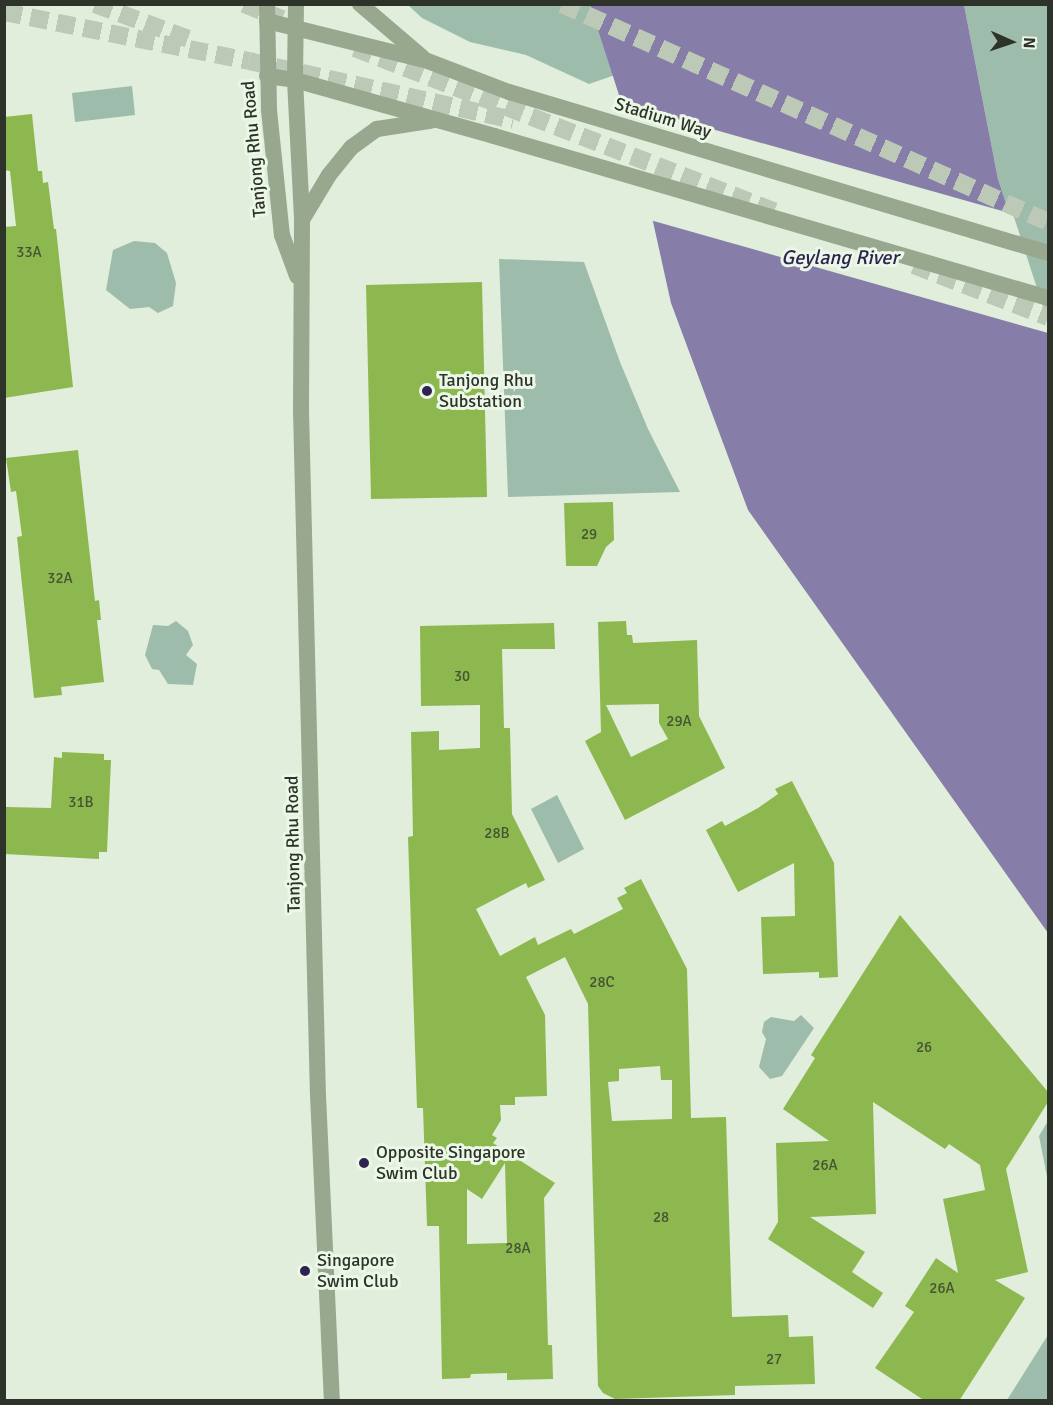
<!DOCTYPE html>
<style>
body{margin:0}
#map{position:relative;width:1053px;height:1405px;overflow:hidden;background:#e1eedb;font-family:Signika,sans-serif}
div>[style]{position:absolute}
.green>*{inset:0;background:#9dbcac}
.water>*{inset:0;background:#867da8}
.pier>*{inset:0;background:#e1eedb}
.building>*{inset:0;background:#8db84f}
.motorway-tunnel>*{height:18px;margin-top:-9px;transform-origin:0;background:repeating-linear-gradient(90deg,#bdc9b7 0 18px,transparent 0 27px)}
.tertiary>*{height:16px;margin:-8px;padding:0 8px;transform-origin:8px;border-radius:8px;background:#98a88e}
.tertiary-bridge>*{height:16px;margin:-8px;padding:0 8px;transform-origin:8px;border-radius:8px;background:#98a88e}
.dots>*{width:16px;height:16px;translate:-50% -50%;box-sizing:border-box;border:3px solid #ebf7e7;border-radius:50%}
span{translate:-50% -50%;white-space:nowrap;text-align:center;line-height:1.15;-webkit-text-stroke:6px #ebf7e7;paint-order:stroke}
.number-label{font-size:15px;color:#455432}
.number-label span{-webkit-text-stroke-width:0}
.street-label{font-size:18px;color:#2d3328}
.poi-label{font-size:18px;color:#2d3328}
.left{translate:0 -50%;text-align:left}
.water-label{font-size:20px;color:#2d2250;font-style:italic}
.frame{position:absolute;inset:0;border:6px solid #2d3328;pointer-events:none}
.north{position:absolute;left:981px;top:12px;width:60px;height:60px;-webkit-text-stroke:4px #ebf7e7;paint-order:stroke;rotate:93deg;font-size:16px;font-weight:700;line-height:24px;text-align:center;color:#2d3328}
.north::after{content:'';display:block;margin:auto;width:21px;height:27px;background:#2d3328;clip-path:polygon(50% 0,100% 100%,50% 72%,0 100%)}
</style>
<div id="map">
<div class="green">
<div style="clip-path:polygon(408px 5px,590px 5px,615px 75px,589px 84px,526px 55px,470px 42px,422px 18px)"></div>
<div style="clip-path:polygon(964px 5px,1048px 5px,1048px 331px,998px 179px)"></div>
<div style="clip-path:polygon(132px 86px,135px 115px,75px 122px,72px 93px)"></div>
<div style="clip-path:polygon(134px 241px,155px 243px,167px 253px,176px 283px,173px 306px,158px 313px,149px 307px,130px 309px,106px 290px,113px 250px)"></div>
<div style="clip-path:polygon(499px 259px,584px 262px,620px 362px,648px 429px,680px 492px,508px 497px)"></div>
<div style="clip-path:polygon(176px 621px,188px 631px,193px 645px,186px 655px,197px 664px,193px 685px,168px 684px,159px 670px,152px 669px,145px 655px,153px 625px,168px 626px)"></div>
<div style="clip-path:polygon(557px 795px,584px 849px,558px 863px,531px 809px)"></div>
<div style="clip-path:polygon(801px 1015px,814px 1028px,782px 1076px,770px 1079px,759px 1067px,766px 1039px,762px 1032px,764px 1022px,771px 1017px,794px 1021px)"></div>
<div style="clip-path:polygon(1048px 1121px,1048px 1182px,1039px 1136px)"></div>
<div style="clip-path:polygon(1048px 1335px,1048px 1400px,1007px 1400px)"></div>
</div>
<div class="water">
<div style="clip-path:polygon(590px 5px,964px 5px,998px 179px,1048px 331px,1048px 933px,748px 510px,671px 303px,638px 154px)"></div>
</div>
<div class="pier">
<div style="clip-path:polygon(620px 103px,1013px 214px,1048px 322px,1048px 333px,650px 220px)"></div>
</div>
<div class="building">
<div style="clip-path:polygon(32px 114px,38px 171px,42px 171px,43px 183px,48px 182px,54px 229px,56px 229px,73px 387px,4px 398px,4px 227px,16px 226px,10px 171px,4px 170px,4px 117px)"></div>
<div style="clip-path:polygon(482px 282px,487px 497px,371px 499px,366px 285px)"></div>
<div style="clip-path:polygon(78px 450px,95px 601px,99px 600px,101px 620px,97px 620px,104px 682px,61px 687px,62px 695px,34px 698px,17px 537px,22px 536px,16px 491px,11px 492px,6px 458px)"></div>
<div style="clip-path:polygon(613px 502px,614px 540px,606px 547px,597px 566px,566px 566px,564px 503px)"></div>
<div style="clip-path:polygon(evenodd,626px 621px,627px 635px,632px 635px,633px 643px,697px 640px,699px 716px,725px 768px,625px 820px,585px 741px,601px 732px,598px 622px,626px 621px,659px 704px,659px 723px,668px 739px,631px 757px,606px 705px,659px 704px)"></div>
<div style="clip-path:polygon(evenodd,554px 623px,555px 649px,502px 649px,504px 728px,510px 728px,512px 814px,545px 880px,528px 888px,526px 883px,476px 909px,500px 956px,535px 937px,538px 945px,571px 929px,574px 934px,623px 909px,617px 898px,627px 893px,624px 888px,641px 879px,687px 969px,691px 1118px,726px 1117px,732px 1317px,788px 1315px,789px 1337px,813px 1336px,815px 1384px,735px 1386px,735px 1395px,615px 1399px,603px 1393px,598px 1386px,588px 1004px,565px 957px,526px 977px,545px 1015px,547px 1096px,515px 1097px,515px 1105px,500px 1105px,501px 1120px,492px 1135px,497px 1138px,493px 1143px,555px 1183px,544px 1198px,548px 1345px,552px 1345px,553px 1379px,507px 1380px,507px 1373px,471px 1374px,470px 1378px,442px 1379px,439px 1226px,427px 1226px,423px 1108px,417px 1108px,408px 837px,413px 836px,411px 732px,439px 731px,439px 750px,480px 748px,480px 705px,421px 706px,420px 626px,554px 623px,660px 1066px,661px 1080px,672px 1080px,672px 1119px,612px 1121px,608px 1082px,619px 1081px,619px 1069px,660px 1066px,554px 623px,505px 1163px,507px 1243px,467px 1244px,467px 1189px,482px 1199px,505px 1163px)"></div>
<div style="clip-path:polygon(62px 752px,104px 754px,104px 760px,111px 760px,107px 852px,99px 852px,99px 859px,4px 854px,6px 807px,51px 808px,54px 757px,62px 758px)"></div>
<div style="clip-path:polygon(792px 781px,834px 863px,838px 977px,819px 978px,819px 972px,763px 974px,761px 917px,795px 916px,794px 863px,738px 892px,706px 830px,722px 821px,725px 826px,758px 808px,778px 794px,775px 789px)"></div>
<div style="clip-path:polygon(900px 915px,1048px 1092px,1048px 1102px,1006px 1169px,1028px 1272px,995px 1280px,1025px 1298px,959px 1401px,925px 1401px,875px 1368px,914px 1312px,905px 1306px,936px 1258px,958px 1273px,943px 1199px,985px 1190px,980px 1165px,949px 1144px,945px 1149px,873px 1102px,876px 1214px,810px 1217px,865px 1252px,852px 1272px,883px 1293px,873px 1308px,768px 1239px,778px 1222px,776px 1143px,829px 1141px,783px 1109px,815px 1058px,811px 1055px)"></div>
</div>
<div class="motorway-tunnel">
<div style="left:95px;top:4px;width:106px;rotate:20.5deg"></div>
<div style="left:244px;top:4px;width:41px;rotate:21.5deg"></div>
<div style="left:562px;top:4px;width:533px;rotate:24.16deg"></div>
<div style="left:4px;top:12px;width:250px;rotate:11.3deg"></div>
<div style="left:249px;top:61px;width:271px;rotate:12.6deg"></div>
<div style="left:355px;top:48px;width:450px;rotate:21.3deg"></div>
<div style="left:914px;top:265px;width:144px;rotate:21.2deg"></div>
</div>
<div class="tertiary">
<div style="left:267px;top:4px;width:106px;rotate:88.9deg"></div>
<div style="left:269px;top:110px;width:126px;rotate:84.1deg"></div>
<div style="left:282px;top:235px;width:44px;rotate:69.9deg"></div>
<div style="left:296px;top:4px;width:76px;rotate:90.8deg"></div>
<div style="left:295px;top:80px;width:140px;rotate:87.1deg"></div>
<div style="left:302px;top:220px;width:191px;rotate:90.3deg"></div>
<div style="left:301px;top:411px;width:684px;rotate:88.58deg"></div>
<div style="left:318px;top:1095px;width:305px;rotate:87.4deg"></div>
<div style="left:360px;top:4px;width:82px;rotate:40.5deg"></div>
<div style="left:267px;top:21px;width:163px;rotate:13.9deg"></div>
<div style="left:425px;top:60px;width:90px;rotate:20.9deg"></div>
<div style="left:509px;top:92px;width:563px;rotate:16.63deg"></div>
<div style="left:267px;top:76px;width:28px;rotate:8deg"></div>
<div style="left:295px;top:80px;width:207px;rotate:15.7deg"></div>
<div style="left:302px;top:220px;width:52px;rotate:-59deg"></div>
<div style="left:329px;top:175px;width:36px;rotate:-51deg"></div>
<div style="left:352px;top:147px;width:31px;rotate:-36deg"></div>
<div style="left:377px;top:129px;width:54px;rotate:-8.6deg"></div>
</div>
<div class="tertiary-bridge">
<div style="left:494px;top:136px;width:577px;rotate:16.3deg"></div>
</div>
<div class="dots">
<div style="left:427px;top:391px;background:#2d2250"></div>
<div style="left:364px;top:1163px;background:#2d2250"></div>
<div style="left:305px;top:1271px;background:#2d2250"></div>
</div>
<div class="number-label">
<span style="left:29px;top:253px">33A</span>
<span style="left:589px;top:535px">29</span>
<span style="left:60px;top:579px">32A</span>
<span style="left:462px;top:677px">30</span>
<span style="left:679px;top:722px">29A</span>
<span style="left:81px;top:803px">31B</span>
<span style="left:497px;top:834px">28B</span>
<span style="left:602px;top:983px">28C</span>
<span style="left:924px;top:1048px">26</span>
<span style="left:825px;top:1166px">26A</span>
<span style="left:661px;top:1218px">28</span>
<span style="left:518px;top:1249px">28A</span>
<span style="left:942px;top:1289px">26A</span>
<span style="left:774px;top:1360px">27</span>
</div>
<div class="street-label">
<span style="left:663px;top:118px;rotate:17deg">Stadium Way</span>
<span style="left:254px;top:149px;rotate:-95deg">Tanjong Rhu Road</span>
<span style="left:293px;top:844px;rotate:-91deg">Tanjong Rhu Road</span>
</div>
<div class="poi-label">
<span class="left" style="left:439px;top:391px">Tanjong Rhu<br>Substation</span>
<span class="left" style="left:376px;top:1163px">Opposite Singapore<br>Swim Club</span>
<span class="left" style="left:317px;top:1271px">Singapore<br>Swim Club</span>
</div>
<div class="water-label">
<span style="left:840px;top:257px">Geylang River</span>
</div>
<div class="frame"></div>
<div class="north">N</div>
</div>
